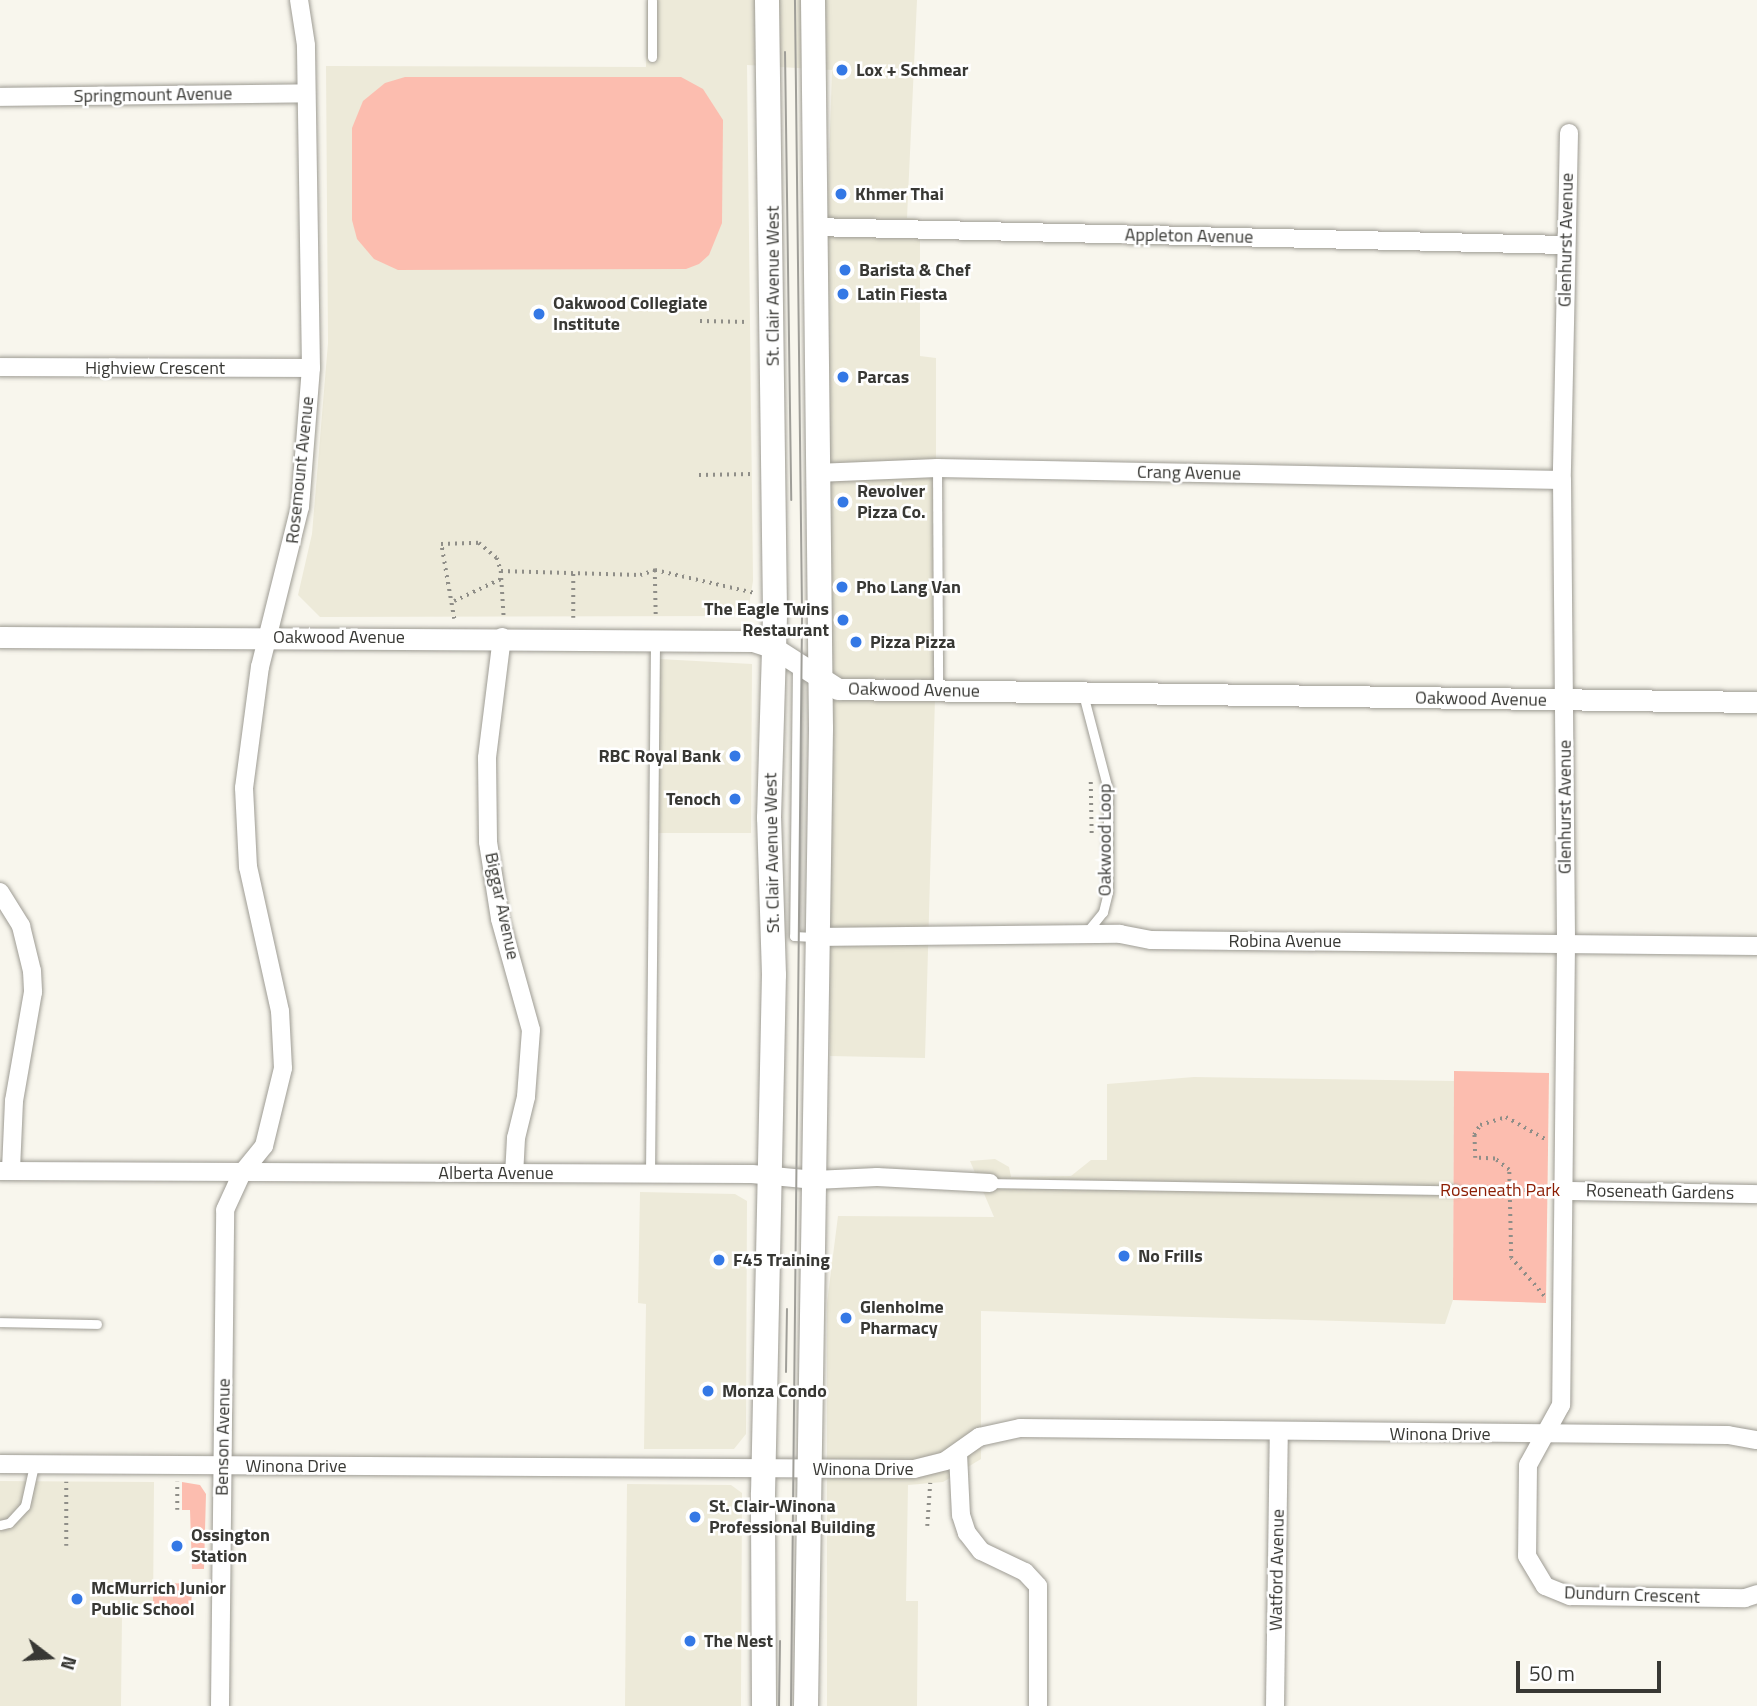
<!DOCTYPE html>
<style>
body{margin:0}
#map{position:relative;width:1757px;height:1706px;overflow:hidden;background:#f8f6ed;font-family:"Titillium Web",sans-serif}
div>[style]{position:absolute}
.built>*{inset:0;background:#edead9}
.green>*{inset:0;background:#fcbdaf}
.path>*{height:3.5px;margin-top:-1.75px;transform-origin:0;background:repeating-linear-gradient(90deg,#8f8e88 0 2px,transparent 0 7px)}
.roads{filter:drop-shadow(0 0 2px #9e9c94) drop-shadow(0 0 2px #9e9c94)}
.service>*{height:9px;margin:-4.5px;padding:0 4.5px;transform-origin:4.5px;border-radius:4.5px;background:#fff}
.minor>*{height:18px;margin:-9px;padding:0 9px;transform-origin:9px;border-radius:9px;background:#fff}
.tertiary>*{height:21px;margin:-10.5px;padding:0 10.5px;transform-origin:10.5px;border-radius:10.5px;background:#fff}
.secondary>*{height:24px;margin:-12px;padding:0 12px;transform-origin:12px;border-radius:12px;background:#fff}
.tram>*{height:2px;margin:-1px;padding:0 1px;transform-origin:1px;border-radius:1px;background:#9f9e98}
.dots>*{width:19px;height:19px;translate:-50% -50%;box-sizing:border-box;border:4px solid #fff;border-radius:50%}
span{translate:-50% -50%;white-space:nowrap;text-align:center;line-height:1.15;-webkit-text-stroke:5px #fff;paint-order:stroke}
.poi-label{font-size:18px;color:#383834;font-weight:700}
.left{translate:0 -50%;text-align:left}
.right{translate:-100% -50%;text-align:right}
.street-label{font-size:18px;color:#383834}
.park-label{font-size:18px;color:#8b1d03}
.north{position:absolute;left:14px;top:1622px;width:70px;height:70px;-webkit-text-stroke:5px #fff;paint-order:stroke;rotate:107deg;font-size:19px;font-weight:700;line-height:28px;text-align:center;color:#383834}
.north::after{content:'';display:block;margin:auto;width:24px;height:32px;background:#383834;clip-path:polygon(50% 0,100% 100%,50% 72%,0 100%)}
.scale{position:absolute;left:1516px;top:1661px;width:145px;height:32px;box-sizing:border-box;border:4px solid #383834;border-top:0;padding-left:9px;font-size:21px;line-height:24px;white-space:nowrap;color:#383834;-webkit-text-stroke:5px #fff;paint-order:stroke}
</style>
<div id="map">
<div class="built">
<div style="clip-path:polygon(647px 0,917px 0,907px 218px,920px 219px,920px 356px,936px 358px,936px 662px,925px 1058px,830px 1056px,826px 253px,832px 70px,747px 65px,753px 581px,749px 605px,731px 616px,320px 617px,298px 595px,312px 534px,328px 343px,326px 66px,646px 67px)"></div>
<div style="clip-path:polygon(659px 659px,752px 664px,751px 833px,655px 833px)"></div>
<div style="clip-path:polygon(1194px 1077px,1454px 1081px,1453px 1300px,1445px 1324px,981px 1311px,981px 1459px,943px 1482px,908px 1485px,906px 1601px,918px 1601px,917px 1706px,827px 1706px,827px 1303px,838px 1216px,994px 1217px,970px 1161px,995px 1159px,1009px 1167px,1011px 1177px,1071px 1176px,1091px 1160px,1107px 1160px,1107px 1084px)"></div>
<div style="clip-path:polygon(640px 1192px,735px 1194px,747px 1201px,746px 1434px,734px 1449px,644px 1449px,646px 1304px,638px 1303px)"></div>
<div style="clip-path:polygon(0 1481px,154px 1482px,153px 1615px,122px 1615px,121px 1706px,0 1706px)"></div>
<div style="clip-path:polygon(627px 1484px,731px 1485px,742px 1493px,741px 1706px,625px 1706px)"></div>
</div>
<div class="green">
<div style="clip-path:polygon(681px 77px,703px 89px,723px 120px,722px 223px,709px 255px,699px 264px,686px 269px,398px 270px,374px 259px,357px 239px,352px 220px,352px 128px,363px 101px,385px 83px,405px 77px)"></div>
<div style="clip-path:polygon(1454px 1071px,1549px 1073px,1546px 1303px,1453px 1300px)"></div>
<div style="clip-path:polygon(182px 1482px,200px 1485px,206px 1494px,204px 1569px,192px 1569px,190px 1510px,182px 1510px)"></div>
<div style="clip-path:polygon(192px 1583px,191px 1616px,153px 1615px,153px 1584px)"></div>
</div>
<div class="path">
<div style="left:700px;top:321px;width:49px;rotate:1.2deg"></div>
<div style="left:699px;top:475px;width:53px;rotate:-1.1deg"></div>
<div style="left:655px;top:570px;width:48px;rotate:88.8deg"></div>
<div style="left:501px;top:571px;width:48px;rotate:86.4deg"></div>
<div style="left:454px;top:601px;width:52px;rotate:-25.1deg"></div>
<div style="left:573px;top:618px;width:45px;rotate:-90deg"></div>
<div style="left:454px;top:619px;width:76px;rotate:-99.8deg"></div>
<div style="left:441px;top:544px;width:38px;rotate:-2deg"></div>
<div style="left:479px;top:543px;width:23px;rotate:40deg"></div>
<div style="left:497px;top:558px;width:14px;rotate:73deg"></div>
<div style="left:501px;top:571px;width:139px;rotate:1.6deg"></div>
<div style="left:640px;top:575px;width:16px;rotate:-18deg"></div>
<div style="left:655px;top:570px;width:103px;rotate:13deg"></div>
<div style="left:1091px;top:782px;width:55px;rotate:89deg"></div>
<div style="left:1468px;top:1190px;width:80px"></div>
<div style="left:1544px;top:1296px;width:50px;rotate:-131deg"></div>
<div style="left:1511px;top:1258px;width:88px;rotate:-91.3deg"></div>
<div style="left:1509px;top:1170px;width:18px;rotate:-142deg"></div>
<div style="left:1495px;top:1159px;width:20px;rotate:-177deg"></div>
<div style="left:1475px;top:1158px;width:23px;rotate:-92deg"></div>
<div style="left:1474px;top:1135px;width:12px;rotate:-59deg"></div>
<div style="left:1480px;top:1125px;width:27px;rotate:-17deg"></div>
<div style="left:1506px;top:1117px;width:45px;rotate:29.4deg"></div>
<div style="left:177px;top:1510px;width:28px;rotate:-90deg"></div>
<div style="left:927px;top:1526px;width:43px;rotate:-86deg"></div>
<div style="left:66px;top:1546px;width:64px;rotate:-90deg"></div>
</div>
<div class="roads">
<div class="service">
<div style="left:652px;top:0;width:57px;rotate:90deg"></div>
<div style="left:937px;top:468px;width:222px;rotate:89.7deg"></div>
<div style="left:797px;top:665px;width:271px;rotate:90.6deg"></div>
<div style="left:794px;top:936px;width:20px;rotate:3deg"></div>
<div style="left:1083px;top:694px;width:98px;rotate:75.3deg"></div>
<div style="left:1108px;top:789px;width:103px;rotate:90deg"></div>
<div style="left:1108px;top:892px;width:21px;rotate:104deg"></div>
<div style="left:1103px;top:912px;width:26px;rotate:129deg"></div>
<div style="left:650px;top:1174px;width:534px;rotate:-89.46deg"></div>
<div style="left:990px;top:1183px;width:465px;rotate:0.9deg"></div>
<div style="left:0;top:1322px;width:97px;rotate:1.2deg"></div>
<div style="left:0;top:1525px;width:9px;rotate:-13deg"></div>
<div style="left:9px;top:1523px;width:23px;rotate:-47deg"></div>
<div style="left:25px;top:1506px;width:42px;rotate:-77.6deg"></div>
</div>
<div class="minor">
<div style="left:0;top:97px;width:306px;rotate:-0.7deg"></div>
<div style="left:1569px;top:133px;width:347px;rotate:91.2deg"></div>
<div style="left:1562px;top:480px;width:463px;rotate:89.5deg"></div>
<div style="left:1566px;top:943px;width:462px;rotate:90.6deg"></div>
<div style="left:1561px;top:1405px;width:68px;rotate:118.8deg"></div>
<div style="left:1528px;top:1465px;width:91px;rotate:90.6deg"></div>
<div style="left:1527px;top:1556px;width:35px;rotate:59deg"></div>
<div style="left:1545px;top:1586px;width:27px;rotate:22deg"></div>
<div style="left:1570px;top:1596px;width:175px;rotate:0.7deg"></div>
<div style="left:1745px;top:1598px;width:13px;rotate:-18deg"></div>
<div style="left:813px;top:227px;width:752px;rotate:1.37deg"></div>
<div style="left:0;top:367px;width:311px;rotate:0.2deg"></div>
<div style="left:816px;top:473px;width:121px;rotate:-2.4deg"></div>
<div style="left:937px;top:468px;width:625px;rotate:1.1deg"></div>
<div style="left:502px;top:637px;width:122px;rotate:97.1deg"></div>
<div style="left:487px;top:758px;width:84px;rotate:89.3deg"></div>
<div style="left:488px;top:842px;width:78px;rotate:81.1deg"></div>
<div style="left:500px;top:919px;width:115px;rotate:74.4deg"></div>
<div style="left:531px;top:1030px;width:67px;rotate:94.3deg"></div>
<div style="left:526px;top:1097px;width:42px;rotate:103.7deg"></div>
<div style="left:516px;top:1138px;width:35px;rotate:93deg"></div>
<div style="left:0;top:892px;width:40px;rotate:58deg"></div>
<div style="left:21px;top:926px;width:46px;rotate:76.3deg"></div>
<div style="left:32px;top:971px;width:21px;rotate:87deg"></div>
<div style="left:33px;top:992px;width:111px;rotate:99.9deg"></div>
<div style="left:14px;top:1101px;width:70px;rotate:92.5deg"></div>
<div style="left:814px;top:937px;width:306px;rotate:-0.6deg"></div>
<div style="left:1120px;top:934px;width:32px;rotate:11deg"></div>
<div style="left:1151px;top:940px;width:606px;rotate:0.57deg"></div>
<div style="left:0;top:1171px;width:752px;rotate:0.23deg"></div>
<div style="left:752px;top:1174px;width:63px;rotate:5.4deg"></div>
<div style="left:815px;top:1180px;width:62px;rotate:-2.8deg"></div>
<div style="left:877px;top:1177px;width:113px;rotate:3deg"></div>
<div style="left:1564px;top:1191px;width:193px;rotate:0.9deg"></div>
<div style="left:958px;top:1454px;width:61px;rotate:87.2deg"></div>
<div style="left:961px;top:1515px;width:19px;rotate:72deg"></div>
<div style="left:967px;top:1533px;width:23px;rotate:52deg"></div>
<div style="left:981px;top:1551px;width:49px;rotate:25.5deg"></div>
<div style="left:1025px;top:1572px;width:19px;rotate:47deg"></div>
<div style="left:1038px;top:1586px;width:120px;rotate:90deg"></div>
<div style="left:0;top:1464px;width:914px;rotate:0.31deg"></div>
<div style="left:914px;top:1469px;width:32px;rotate:-14deg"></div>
<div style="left:945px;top:1461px;width:42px;rotate:-35.2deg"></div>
<div style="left:979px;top:1437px;width:42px;rotate:-12.4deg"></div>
<div style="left:1020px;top:1428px;width:708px;rotate:0.57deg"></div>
<div style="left:1728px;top:1435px;width:29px;rotate:10deg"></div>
<div style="left:220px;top:1706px;width:496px;rotate:-89.4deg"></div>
<div style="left:225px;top:1210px;width:41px;rotate:-65.3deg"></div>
<div style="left:242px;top:1173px;width:35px;rotate:-51deg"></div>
<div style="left:264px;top:1146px;width:80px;rotate:-76.3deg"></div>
<div style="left:283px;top:1068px;width:57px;rotate:-93deg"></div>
<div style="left:280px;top:1011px;width:148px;rotate:-102.5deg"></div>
<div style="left:248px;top:867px;width:79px;rotate:-92.9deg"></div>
<div style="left:244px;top:788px;width:122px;rotate:-82.5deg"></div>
<div style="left:260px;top:667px;width:165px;rotate:-76deg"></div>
<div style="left:300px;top:507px;width:139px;rotate:-85.5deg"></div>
<div style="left:311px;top:368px;width:323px;rotate:-90.9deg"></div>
<div style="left:306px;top:45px;width:46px;rotate:-98.8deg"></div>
<div style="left:1275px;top:1706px;width:273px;rotate:-89.2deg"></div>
</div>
<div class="tertiary">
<div style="left:0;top:637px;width:753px;rotate:0.3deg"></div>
<div style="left:753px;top:641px;width:22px;rotate:18deg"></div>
<div style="left:774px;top:648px;width:76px;rotate:32.6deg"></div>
<div style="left:838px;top:689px;width:919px;rotate:0.81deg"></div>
</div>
<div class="secondary">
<div style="left:764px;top:1706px;width:212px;rotate:-90.3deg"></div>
<div style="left:763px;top:1494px;width:519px;rotate:-88.79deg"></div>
<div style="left:774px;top:975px;width:157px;rotate:-91.8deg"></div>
<div style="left:769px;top:818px;width:206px;rotate:-88.3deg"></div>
<div style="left:775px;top:612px;width:612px;rotate:-90.75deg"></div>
<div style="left:806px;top:1706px;width:978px;rotate:-89.12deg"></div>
<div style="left:821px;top:728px;width:728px;rotate:-90.63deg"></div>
</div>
</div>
<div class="tram">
<div style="left:785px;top:52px;width:448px;rotate:89.2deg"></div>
<div style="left:786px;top:1372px;width:63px;rotate:-89.1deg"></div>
<div style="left:779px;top:1706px;width:65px;rotate:-89.1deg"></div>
<div style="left:791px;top:1706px;width:1094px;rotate:-89.42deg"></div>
<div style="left:802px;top:612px;width:612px;rotate:-90.66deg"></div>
</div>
<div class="dots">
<div style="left:842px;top:70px;background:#3478e5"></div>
<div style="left:841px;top:194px;background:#3478e5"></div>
<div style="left:845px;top:270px;background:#3478e5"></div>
<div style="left:843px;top:294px;background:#3478e5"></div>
<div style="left:539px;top:314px;background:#3478e5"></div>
<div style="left:843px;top:377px;background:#3478e5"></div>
<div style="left:843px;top:502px;background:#3478e5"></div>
<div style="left:842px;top:587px;background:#3478e5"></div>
<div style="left:843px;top:620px;background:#3478e5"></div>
<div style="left:856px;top:642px;background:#3478e5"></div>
<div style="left:735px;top:756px;background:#3478e5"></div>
<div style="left:735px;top:799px;background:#3478e5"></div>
<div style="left:1124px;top:1256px;background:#3478e5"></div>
<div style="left:719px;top:1260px;background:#3478e5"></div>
<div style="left:846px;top:1318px;background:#3478e5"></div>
<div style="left:708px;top:1391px;background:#3478e5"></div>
<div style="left:695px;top:1517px;background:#3478e5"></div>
<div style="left:177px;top:1546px;background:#3478e5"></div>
<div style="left:77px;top:1599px;background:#3478e5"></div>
<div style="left:690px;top:1641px;background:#3478e5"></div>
</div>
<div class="poi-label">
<span class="left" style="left:856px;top:70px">Lox + Schmear</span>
<span class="left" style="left:855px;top:194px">Khmer Thai</span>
<span class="left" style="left:859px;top:270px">Barista &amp; Chef</span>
<span class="left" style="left:857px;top:294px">Latin Fiesta</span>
<span class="left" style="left:553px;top:314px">Oakwood Collegiate<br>Institute</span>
<span class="left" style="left:857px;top:377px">Parcas</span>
<span class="left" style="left:857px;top:502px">Revolver<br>Pizza Co.</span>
<span class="left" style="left:856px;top:587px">Pho Lang Van</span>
<span class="right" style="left:829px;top:620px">The Eagle Twins<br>Restaurant</span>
<span class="left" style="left:870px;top:642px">Pizza Pizza</span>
<span class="right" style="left:721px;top:756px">RBC Royal Bank</span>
<span class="right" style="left:721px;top:799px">Tenoch</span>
<span class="left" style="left:1138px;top:1256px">No Frills</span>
<span class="left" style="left:733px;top:1260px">F45 Training</span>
<span class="left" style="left:860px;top:1318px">Glenholme<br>Pharmacy</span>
<span class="left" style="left:722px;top:1391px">Monza Condo</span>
<span class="left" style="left:709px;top:1517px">St. Clair-Winona<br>Professional Building</span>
<span class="left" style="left:191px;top:1546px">Ossington<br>Station</span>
<span class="left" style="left:91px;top:1599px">McMurrich Junior<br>Public School</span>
<span class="left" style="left:704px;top:1641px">The Nest</span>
</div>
<div class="street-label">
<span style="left:153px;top:95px;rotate:-1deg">Springmount Avenue</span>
<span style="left:1189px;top:236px;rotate:1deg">Appleton Avenue</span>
<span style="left:1566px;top:240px;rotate:-89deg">Glenhurst Avenue</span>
<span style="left:773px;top:286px;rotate:-90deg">St. Clair Avenue West</span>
<span style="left:155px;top:368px">Highview Crescent</span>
<span style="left:300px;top:470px;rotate:-84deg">Rosemount Avenue</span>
<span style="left:1189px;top:473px;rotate:1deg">Crang Avenue</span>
<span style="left:339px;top:637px">Oakwood Avenue</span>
<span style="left:914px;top:690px;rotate:1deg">Oakwood Avenue</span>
<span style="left:1481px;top:699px;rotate:1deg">Oakwood Avenue</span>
<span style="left:1565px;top:807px;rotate:-90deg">Glenhurst Avenue</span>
<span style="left:1105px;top:840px;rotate:-90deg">Oakwood Loop</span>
<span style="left:772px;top:853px;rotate:-91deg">St. Clair Avenue West</span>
<span style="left:502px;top:906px;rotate:78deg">Biggar Avenue</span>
<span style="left:1285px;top:941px">Robina Avenue</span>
<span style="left:496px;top:1173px">Alberta Avenue</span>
<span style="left:1660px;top:1192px;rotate:1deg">Roseneath Gardens</span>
<span style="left:1440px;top:1434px">Winona Drive</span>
<span style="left:223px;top:1437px;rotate:-89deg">Benson Avenue</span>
<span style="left:296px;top:1466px">Winona Drive</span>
<span style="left:863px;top:1469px">Winona Drive</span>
<span style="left:1277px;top:1570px;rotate:-89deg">Watford Avenue</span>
<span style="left:1632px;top:1595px;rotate:2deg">Dundurn Crescent</span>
</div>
<div class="park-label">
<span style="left:1500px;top:1190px">Roseneath Park</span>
</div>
<div class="north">N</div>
<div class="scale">50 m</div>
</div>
